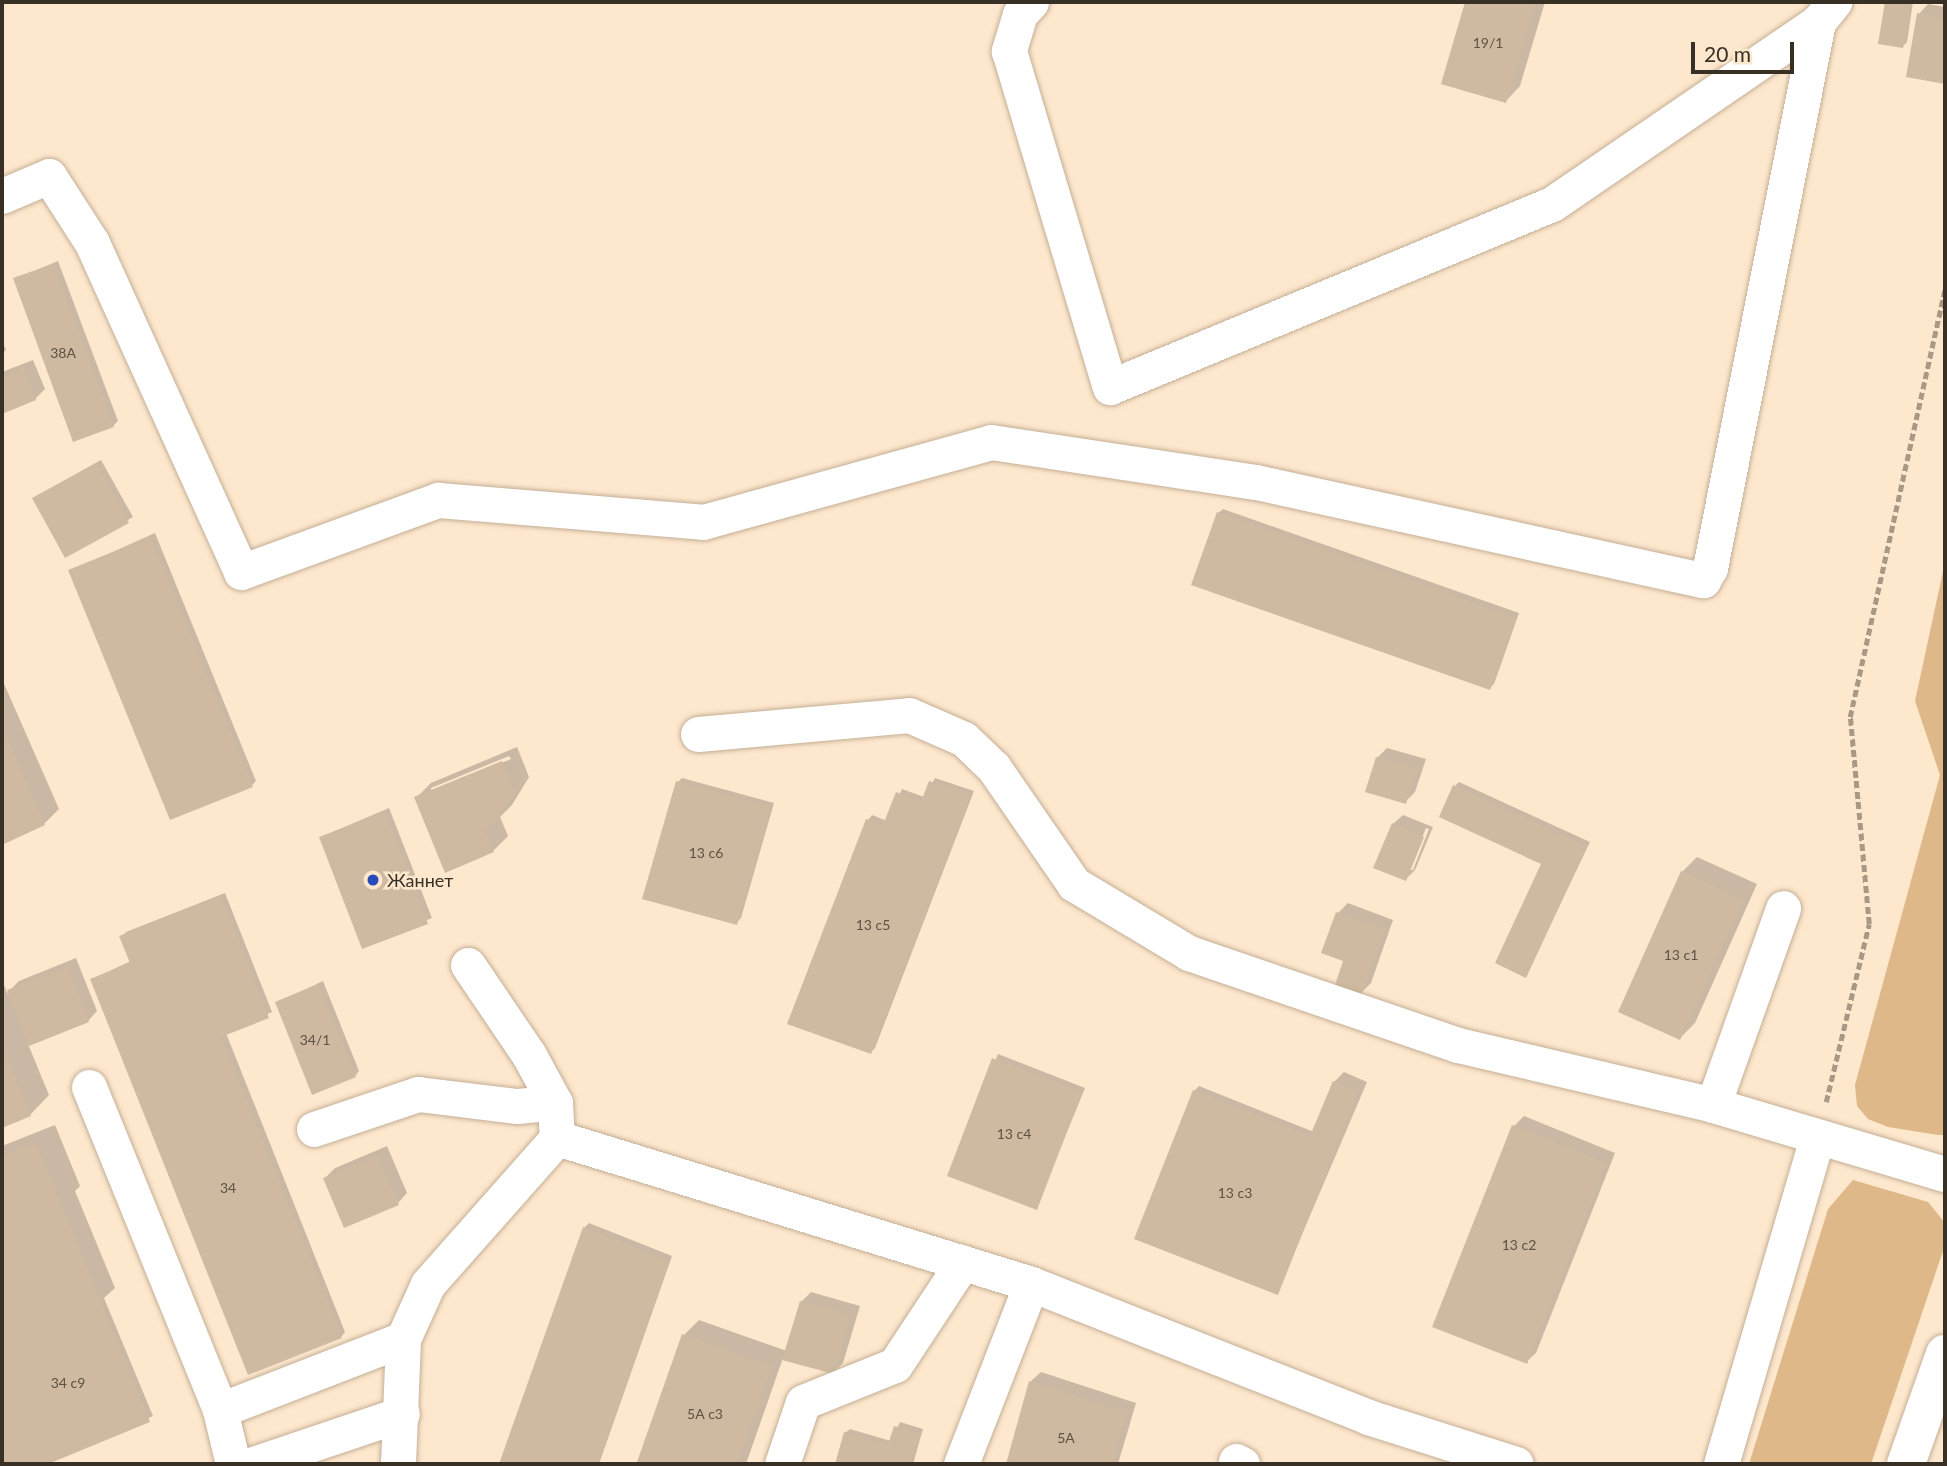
<!DOCTYPE html>
<meta charset="utf-8">
<style>
body{margin:0}
#map{position:relative;width:1947px;height:1466px;overflow:hidden;background:#fde7cd;font-family:Lato,sans-serif}
div>[style]{position:absolute}
.green>*{inset:0;background:#deb889}
.shadow>*{inset:0;background:#0003}
.building>*{inset:0;background:#cfbaa1}
.path>*{height:4.5px;margin-top:-2.25px;transform-origin:0;background:repeating-linear-gradient(90deg,#a89885 0 7px,transparent 0 10.5px)}
.roads{filter:drop-shadow(0 0 2px #c4af96) drop-shadow(0 0 2px #c4af96)}
.minor>*{height:35px;margin:-17.5px;padding:0 17.5px;transform-origin:17.5px;border-radius:17.5px;background:#fff}
.major>*{height:38px;margin:-19px;padding:0 19px;transform-origin:19px;border-radius:19px;background:#fff}
.dots>*{width:19px;height:19px;translate:-50% -50%;box-sizing:border-box;border:4px solid #fde7cd;border-radius:50%}
span{translate:-50% -50%;white-space:nowrap;text-align:center;line-height:1.15;-webkit-text-stroke:5px #fde7cd;paint-order:stroke}
.number-label{font-size:14px;color:#5e5244}
.number-label span{-webkit-text-stroke-width:0}
.poi-label{font-size:18px;color:#382f25}
.left{translate:0 -50%;text-align:left}
.frame{position:absolute;inset:0;border:4px solid #382f25;pointer-events:none}
.scale{position:absolute;left:1691px;top:42px;width:103px;height:32px;box-sizing:border-box;border:4px solid #382f25;border-top:0;padding-left:9px;font-size:21px;line-height:24px;white-space:nowrap;color:#382f25;-webkit-text-stroke:5px #fde7cd;paint-order:stroke}
</style>
<div id="map">
<div class="green">
<div style="clip-path:polygon(1945px 562px,1945px 1135px,1938px 1135px,1888px 1127px,1868px 1119px,1857px 1106px,1855px 1085px,1940px 775px,1915px 701px)"></div>
<div style="clip-path:polygon(1853px 1180px,1928px 1202px,1945px 1223px,1945px 1245px,1871px 1464px,1749px 1464px,1828px 1209px)"></div>
</div>
<div class="shadow">
<div style="clip-path:polygon(1467px 2px,1545px 2px,1520px 86px,1506px 101px,1443px 83px)"></div>
<div style="clip-path:polygon(1887px 2px,1913px 2px,1907px 42px,1903px 46px,1880px 42px)"></div>
<div style="clip-path:polygon(1928px 4px,1945px 7px,1945px 82px,1908px 75px,1919px 14px)"></div>
<div style="clip-path:polygon(58px 261px,118px 421px,113px 426px,15px 279px)"></div>
<div style="clip-path:polygon(2px 340px,6px 350px,2px 354px)"></div>
<div style="clip-path:polygon(33px 360px,45px 389px,35px 399px,2px 412px,2px 372px)"></div>
<div style="clip-path:polygon(101px 460px,133px 517px,66px 556px,34px 498px)"></div>
<div style="clip-path:polygon(1223px 509px,1519px 613px,1494px 684px,1490px 688px,1218px 513px)"></div>
<div style="clip-path:polygon(155px 533px,256px 781px,252px 785px,70px 571px)"></div>
<div style="clip-path:polygon(2px 679px,59px 809px,44px 824px,2px 843px)"></div>
<div style="clip-path:polygon(evenodd,517px 747px,529px 777px,512px 805px,500px 817px,508px 836px,493px 851px,416px 798px,431px 783px,517px 747px,509px 756px,511px 759px,431px 792px,431px 788px,509px 756px)"></div>
<div style="clip-path:polygon(1387px 748px,1426px 759px,1415px 792px,1405px 802px,1377px 758px)"></div>
<div style="clip-path:polygon(682px 778px,774px 803px,741px 918px,736px 923px,678px 782px)"></div>
<div style="clip-path:polygon(935px 778px,974px 791px,875px 1048px,871px 1052px,868px 820px,872px 815px,887px 821px,902px 789px,924px 797px)"></div>
<div style="clip-path:polygon(1459px 782px,1590px 842px,1526px 975px,1544px 863px,1455px 786px)"></div>
<div style="clip-path:polygon(389px 808px,432px 918px,363px 947px,321px 837px)"></div>
<div style="clip-path:polygon(evenodd,1403px 815px,1433px 827px,1415px 870px,1406px 879px,1393px 824px,1403px 815px,1426px 828px,1429px 829px,1413px 870px,1409px 870px,1426px 828px)"></div>
<div style="clip-path:polygon(1697px 857px,1757px 884px,1695px 1023px,1680px 1038px,1682px 872px)"></div>
<div style="clip-path:polygon(225px 893px,272px 1012px,226px 1033px,345px 1332px,341px 1337px,92px 979px,131px 961px,122px 937px,126px 932px)"></div>
<div style="clip-path:polygon(1348px 903px,1393px 920px,1371px 983px,1361px 993px,1338px 913px)"></div>
<div style="clip-path:polygon(76px 958px,97px 1011px,88px 1021px,28px 1044px,49px 1095px,30px 1115px,2px 1126px,2px 979px,7px 993px,19px 981px)"></div>
<div style="clip-path:polygon(323px 981px,359px 1071px,355px 1076px,277px 1003px)"></div>
<div style="clip-path:polygon(998px 1054px,1085px 1088px,1036px 1208px,949px 1175px)"></div>
<div style="clip-path:polygon(1344px 1072px,1367px 1082px,1277px 1293px,1194px 1091px,1199px 1086px,1314px 1132px,1334px 1082px)"></div>
<div style="clip-path:polygon(1524px 1116px,1615px 1153px,1536px 1353px,1526px 1362px,1514px 1126px)"></div>
<div style="clip-path:polygon(55px 1125px,80px 1186px,75px 1191px,115px 1288px,104px 1298px,153px 1416px,43px 1464px,2px 1464px,2px 1146px)"></div>
<div style="clip-path:polygon(387px 1146px,407px 1193px,398px 1203px,325px 1178px,335px 1168px)"></div>
<div style="clip-path:polygon(589px 1223px,672px 1256px,599px 1464px,501px 1464px,584px 1228px)"></div>
<div style="clip-path:polygon(811px 1292px,860px 1306px,843px 1363px,833px 1373px,783px 1358px,746px 1464px,649px 1464px,640px 1461px,684px 1335px,699px 1320px,787px 1351px,801px 1302px)"></div>
<div style="clip-path:polygon(1041px 1372px,1136px 1403px,1118px 1464px,1008px 1464px,1031px 1381px)"></div>
<div style="clip-path:polygon(900px 1422px,923px 1429px,913px 1464px,836px 1464px,845px 1433px,850px 1429px,891px 1441px)"></div>
</div>
<div class="building">
<div style="clip-path:polygon(1465px 2px,1536px 2px,1506px 103px,1441px 84px)"></div>
<div style="clip-path:polygon(1885px 2px,1911px 2px,1903px 48px,1878px 44px)"></div>
<div style="clip-path:polygon(1917px 13px,1945px 18px,1945px 84px,1906px 77px)"></div>
<div style="clip-path:polygon(53px 264px,114px 427px,73px 442px,13px 278px)"></div>
<div style="clip-path:polygon(24px 368px,36px 400px,2px 414px,2px 377px)"></div>
<div style="clip-path:polygon(96px 463px,129px 523px,65px 558px,32px 498px)"></div>
<div style="clip-path:polygon(1217px 512px,1516px 618px,1490px 690px,1191px 585px)"></div>
<div style="clip-path:polygon(150px 537px,253px 787px,170px 820px,68px 570px)"></div>
<div style="clip-path:polygon(2px 727px,45px 825px,2px 845px)"></div>
<div style="clip-path:polygon(1376px 757px,1417px 769px,1406px 804px,1365px 792px)"></div>
<div style="clip-path:polygon(502px 761px,515px 792px,497px 822px,484px 828px,494px 852px,445px 873px,414px 797px)"></div>
<div style="clip-path:polygon(676px 781px,771px 807px,737px 925px,642px 899px)"></div>
<div style="clip-path:polygon(929px 781px,971px 795px,871px 1054px,787px 1024px,866px 819px,883px 825px,896px 792px,921px 802px)"></div>
<div style="clip-path:polygon(1453px 785px,1587px 847px,1526px 978px,1495px 963px,1541px 864px,1439px 817px)"></div>
<div style="clip-path:polygon(385px 812px,428px 924px,362px 949px,319px 837px)"></div>
<div style="clip-path:polygon(1392px 823px,1424px 837px,1406px 881px,1373px 868px)"></div>
<div style="clip-path:polygon(1681px 871px,1744px 899px,1680px 1040px,1618px 1012px)"></div>
<div style="clip-path:polygon(221px 896px,269px 1018px,221px 1037px,342px 1338px,248px 1375px,90px 979px,130px 963px,119px 936px)"></div>
<div style="clip-path:polygon(1336px 912px,1385px 929px,1361px 995px,1335px 985px,1343px 961px,1321px 953px)"></div>
<div style="clip-path:polygon(67px 967px,89px 1022px,29px 1046px,7px 990px)"></div>
<div style="clip-path:polygon(318px 984px,356px 1077px,312px 1095px,275px 1002px)"></div>
<div style="clip-path:polygon(2px 1046px,31px 1116px,2px 1128px)"></div>
<div style="clip-path:polygon(992px 1058px,1082px 1092px,1037px 1210px,947px 1176px)"></div>
<div style="clip-path:polygon(1333px 1081px,1358px 1092px,1278px 1295px,1134px 1239px,1193px 1090px,1310px 1136px)"></div>
<div style="clip-path:polygon(1512px 1125px,1607px 1163px,1527px 1364px,1432px 1327px)"></div>
<div style="clip-path:polygon(36px 1143px,150px 1422px,48px 1464px,2px 1464px,2px 1156px)"></div>
<div style="clip-path:polygon(377px 1155px,399px 1205px,344px 1228px,323px 1178px)"></div>
<div style="clip-path:polygon(583px 1227px,669px 1261px,598px 1464px,499px 1464px)"></div>
<div style="clip-path:polygon(800px 1301px,851px 1315px,834px 1374px,782px 1360px)"></div>
<div style="clip-path:polygon(682px 1334px,772px 1366px,737px 1464px,637px 1462px)"></div>
<div style="clip-path:polygon(1029px 1381px,1127px 1412px,1112px 1464px,1006px 1464px)"></div>
<div style="clip-path:polygon(894px 1426px,920px 1433px,911px 1464px,835px 1464px,844px 1432px,888px 1445px)"></div>
</div>
<div class="path">
<div style="left:1826px;top:1102px;width:183px;rotate:-76.4deg"></div>
<div style="left:1869px;top:924px;width:208px;rotate:-95.2deg"></div>
<div style="left:1850px;top:717px;width:440px;rotate:-77.5deg"></div>
</div>
<div class="roads">
<div class="minor">
<div style="left:1031px;top:2px;width:16px;rotate:133deg"></div>
<div style="left:1020px;top:14px;width:39px;rotate:107deg"></div>
<div style="left:1009px;top:51px;width:351px;rotate:73.3deg"></div>
<div style="left:1110px;top:387px;width:478px;rotate:-22.5deg"></div>
<div style="left:1552px;top:204px;width:322px;rotate:-34.4deg"></div>
<div style="left:1818px;top:22px;width:26px;rotate:-51deg"></div>
<div style="left:2px;top:196px;width:51px;rotate:-23.1deg"></div>
<div style="left:49px;top:176px;width:80px;rotate:57.3deg"></div>
<div style="left:92px;top:243px;width:361px;rotate:65.6deg"></div>
<div style="left:241px;top:572px;width:210px;rotate:-20.1deg"></div>
<div style="left:438px;top:500px;width:266px;rotate:4.7deg"></div>
<div style="left:703px;top:522px;width:299px;rotate:-15.5deg"></div>
<div style="left:991px;top:442px;width:268px;rotate:8.6deg"></div>
<div style="left:1256px;top:482px;width:458px;rotate:12.4deg"></div>
<div style="left:1703px;top:580px;width:14px;rotate:-60deg"></div>
<div style="left:1710px;top:568px;width:557px;rotate:-78.81deg"></div>
<div style="left:698px;top:734px;width:212px;rotate:-5.1deg"></div>
<div style="left:909px;top:715px;width:60px;rotate:23.6deg"></div>
<div style="left:964px;top:739px;width:42px;rotate:44deg"></div>
<div style="left:994px;top:768px;width:141px;rotate:55.4deg"></div>
<div style="left:1074px;top:884px;width:134px;rotate:31deg"></div>
<div style="left:1189px;top:953px;width:284px;rotate:18.9deg"></div>
<div style="left:1458px;top:1045px;width:262px;rotate:13.2deg"></div>
<div style="left:1713px;top:1105px;width:242px;rotate:16.6deg"></div>
<div style="left:468px;top:965px;width:109px;rotate:55.9deg"></div>
<div style="left:529px;top:1055px;width:55px;rotate:61.6deg"></div>
<div style="left:555px;top:1103px;width:35px;rotate:87deg"></div>
<div style="left:557px;top:1138px;width:496px;rotate:17.1deg"></div>
<div style="left:1031px;top:1284px;width:362px;rotate:21.5deg"></div>
<div style="left:1368px;top:1417px;width:155px;rotate:17.6deg"></div>
<div style="left:89px;top:1087px;width:349px;rotate:67.9deg"></div>
<div style="left:220px;top:1410px;width:196px;rotate:-21.2deg"></div>
<div style="left:403px;top:1339px;width:60px;rotate:-65.6deg"></div>
<div style="left:428px;top:1284px;width:195px;rotate:-48.5deg"></div>
<div style="left:1713px;top:1105px;width:209px;rotate:-70.4deg"></div>
<div style="left:314px;top:1129px;width:110px;rotate:-18.6deg"></div>
<div style="left:418px;top:1094px;width:100px;rotate:6.9deg"></div>
<div style="left:517px;top:1106px;width:38px;rotate:-5deg"></div>
<div style="left:220px;top:1410px;width:56px;rotate:76.5deg"></div>
<div style="left:1236px;top:1461px;width:7px;rotate:27deg"></div>
<div style="left:253px;top:1464px;width:157px;rotate:-18.6deg"></div>
<div style="left:398px;top:1464px;width:125px;rotate:-87.7deg"></div>
<div style="left:782px;top:1464px;width:65px;rotate:-71.3deg"></div>
<div style="left:803px;top:1402px;width:99px;rotate:-21.9deg"></div>
<div style="left:895px;top:1365px;width:123px;rotate:-56.6deg"></div>
<div style="left:961px;top:1464px;width:193px;rotate:-68.7deg"></div>
<div style="left:1721px;top:1464px;width:341px;rotate:-73.6deg"></div>
</div>
<div class="major">
<div style="left:1906px;top:1464px;width:117px;rotate:-70.5deg"></div>
</div>
</div>
<div class="dots">
<div style="left:373px;top:880px;background:#284bba"></div>
</div>
<div class="number-label">
<span style="left:1488px;top:43px">19/1</span>
<span style="left:63px;top:353px">38А</span>
<span style="left:706px;top:853px">13 с6</span>
<span style="left:873px;top:925px">13 с5</span>
<span style="left:1681px;top:955px">13 с1</span>
<span style="left:315px;top:1040px">34/1</span>
<span style="left:1014px;top:1134px">13 с4</span>
<span style="left:228px;top:1188px">34</span>
<span style="left:1235px;top:1193px">13 с3</span>
<span style="left:1519px;top:1245px">13 с2</span>
<span style="left:68px;top:1383px">34 с9</span>
<span style="left:705px;top:1414px">5А с3</span>
<span style="left:1066px;top:1438px">5А</span>
</div>
<div class="poi-label">
<span class="left" style="left:387px;top:880px">Жаннет</span>
</div>
<div class="frame"></div>
<div class="scale">20 m</div>
</div>
